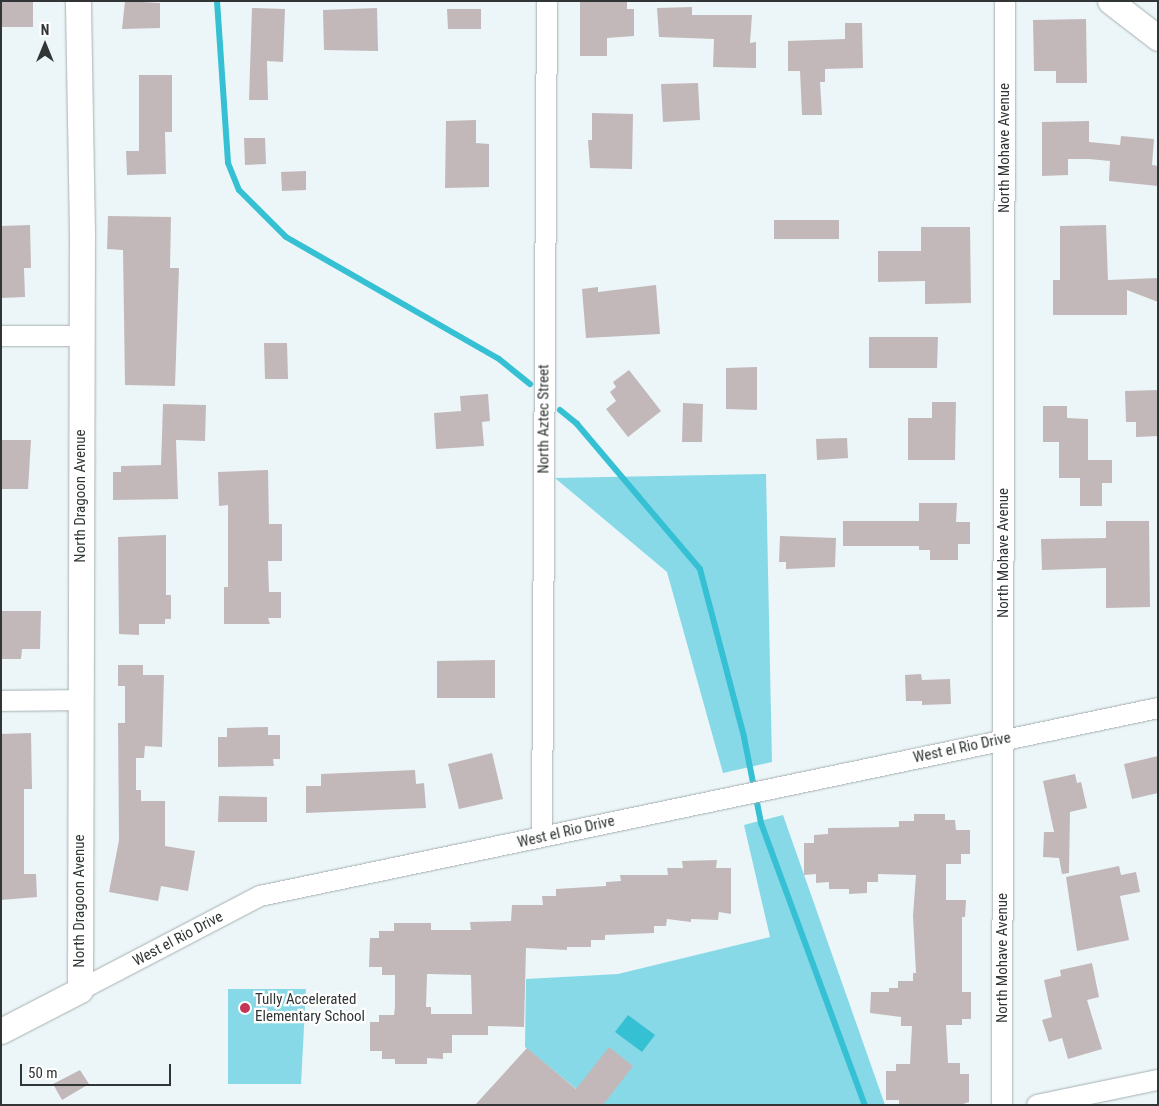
<!DOCTYPE html>
<style>
body{margin:0}
#map{position:relative;width:1159px;height:1106px;overflow:hidden;background:#ecf6f8;font-family:"Roboto Condensed",sans-serif}
div>[style]{position:absolute}
.green>*{inset:0;background:#87d9e7}
.water>*{inset:0;background:#36c0d4}
.stream>*{height:6px;margin:-3px;padding:0 3px;transform-origin:3px;border-radius:3px;background:#36c0d4}
.building>*{inset:0;background:#c2b8b9}
.roads{filter:drop-shadow(0 0 1px #a6afb1) drop-shadow(0 0 1px #a6afb1)}
.minor>*{height:20px;margin:-10px;padding:0 10px;transform-origin:10px;border-radius:10px;background:#fff}
.tertiary>*{height:25px;margin:-12.5px;padding:0 12.5px;transform-origin:12.5px;border-radius:12.5px;background:#fff}
.dots>*{width:14px;height:14px;translate:-50% -50%;box-sizing:border-box;border:2px solid #fff;border-radius:50%}
span{translate:-50% -50%;white-space:nowrap;text-align:center;line-height:1.15;-webkit-text-stroke:4.5px #fff;paint-order:stroke}
.street-label{font-size:15px;color:#313536}
.poi-label{font-size:15px;color:#313536}
.left{translate:0 -50%;text-align:left}
.frame{position:absolute;inset:0;border:2px solid #313536;pointer-events:none}
.north{position:absolute;left:20px;top:20px;width:50px;height:50px;-webkit-text-stroke:4px #fff;paint-order:stroke;rotate:0deg;font-size:14px;font-weight:700;line-height:20px;text-align:center;color:#313536}
.north::after{content:'';display:block;margin:auto;width:18px;height:22px;background:#313536;clip-path:polygon(50% 0,100% 100%,50% 72%,0 100%)}
.scale{position:absolute;left:20px;top:1064px;width:151px;height:22px;box-sizing:border-box;border:2px solid #313536;border-top:0;padding-left:6px;font-size:15px;line-height:18px;white-space:nowrap;color:#313536;-webkit-text-stroke:4px #fff;paint-order:stroke}
</style>
<div id="map">
<div class="green">
<div style="clip-path:polygon(766px 474px,772px 762px,723px 773px,667px 572px,555px 478px)"></div>
<div style="clip-path:polygon(783px 815px,885px 1105px,596px 1105px,525px 1047px,526px 979px,618px 974px,770px 937px,744px 825px)"></div>
<div style="clip-path:polygon(306px 989px,301px 1084px,228px 1084px,228px 989px)"></div>
</div>
<div class="water">
<div style="clip-path:polygon(628px 1015px,655px 1035px,642px 1052px,615px 1032px)"></div>
</div>
<div class="stream">
<div style="left:217px;top:1px;width:162px;rotate:86.1deg"></div>
<div style="left:228px;top:163px;width:29px;rotate:68deg"></div>
<div style="left:239px;top:190px;width:66px;rotate:45deg"></div>
<div style="left:286px;top:237px;width:245px;rotate:29.8deg"></div>
<div style="left:499px;top:359px;width:40px;rotate:39deg"></div>
<div style="left:560px;top:410px;width:22px;rotate:39deg"></div>
<div style="left:577px;top:424px;width:190px;rotate:49.7deg"></div>
<div style="left:700px;top:569px;width:174px;rotate:75.3deg"></div>
<div style="left:744px;top:737px;width:88px;rotate:78.8deg"></div>
<div style="left:761px;top:823px;width:301px;rotate:69.8deg"></div>
</div>
<div class="building">
<div style="clip-path:polygon(1px 1px,33px 1px,33px 27px,1px 27px)"></div>
<div style="clip-path:polygon(125px 1px,160px 3px,160px 28px,122px 29px)"></div>
<div style="clip-path:polygon(580px 1px,627px 1px,627px 9px,634px 9px,634px 36px,607px 38px,607px 56px,580px 56px)"></div>
<div style="clip-path:polygon(692px 7px,692px 15px,752px 15px,750px 43px,756px 42px,756px 68px,713px 67px,714px 39px,659px 37px,657px 8px)"></div>
<div style="clip-path:polygon(252px 8px,285px 9px,283px 62px,267px 61px,268px 100px,249px 100px)"></div>
<div style="clip-path:polygon(377px 8px,378px 51px,324px 50px,323px 10px)"></div>
<div style="clip-path:polygon(447px 9px,481px 9px,481px 29px,448px 29px)"></div>
<div style="clip-path:polygon(1086px 19px,1087px 83px,1056px 83px,1056px 71px,1034px 71px,1033px 20px)"></div>
<div style="clip-path:polygon(845px 23px,862px 23px,863px 68px,825px 69px,825px 82px,820px 82px,822px 115px,802px 115px,800px 71px,788px 71px,788px 41px,845px 39px)"></div>
<div style="clip-path:polygon(139px 75px,172px 75px,172px 132px,165px 132px,166px 174px,127px 175px,126px 151px,139px 151px)"></div>
<div style="clip-path:polygon(698px 83px,700px 120px,663px 122px,661px 84px)"></div>
<div style="clip-path:polygon(592px 113px,633px 114px,632px 169px,590px 168px,588px 140px,592px 140px)"></div>
<div style="clip-path:polygon(476px 120px,476px 143px,489px 144px,489px 187px,445px 188px,446px 121px)"></div>
<div style="clip-path:polygon(1089px 121px,1089px 142px,1120px 145px,1121px 136px,1154px 139px,1152px 165px,1158px 166px,1158px 186px,1109px 181px,1110px 161px,1089px 159px,1068px 159px,1068px 175px,1042px 176px,1042px 122px)"></div>
<div style="clip-path:polygon(244px 138px,265px 138px,266px 164px,245px 165px)"></div>
<div style="clip-path:polygon(306px 171px,306px 190px,282px 191px,281px 172px)"></div>
<div style="clip-path:polygon(108px 216px,171px 217px,170px 268px,179px 268px,175px 386px,125px 385px,123px 250px,107px 249px)"></div>
<div style="clip-path:polygon(774px 220px,839px 220px,839px 239px,774px 239px)"></div>
<div style="clip-path:polygon(30px 225px,31px 268px,24px 268px,25px 297px,1px 298px,1px 226px)"></div>
<div style="clip-path:polygon(1106px 225px,1108px 280px,1158px 278px,1158px 302px,1127px 290px,1127px 315px,1053px 315px,1053px 280px,1060px 280px,1060px 226px)"></div>
<div style="clip-path:polygon(921px 227px,970px 227px,971px 303px,925px 304px,925px 281px,878px 282px,878px 251px,921px 251px)"></div>
<div style="clip-path:polygon(656px 285px,660px 334px,586px 338px,582px 289px,598px 287px,598px 292px)"></div>
<div style="clip-path:polygon(869px 337px,938px 337px,937px 368px,869px 368px)"></div>
<div style="clip-path:polygon(264px 343px,287px 343px,288px 379px,265px 379px)"></div>
<div style="clip-path:polygon(757px 367px,757px 410px,726px 409px,726px 368px)"></div>
<div style="clip-path:polygon(629px 370px,661px 411px,628px 437px,606px 409px,616px 401px,610px 392px,616px 387px,613px 382px)"></div>
<div style="clip-path:polygon(1158px 390px,1158px 436px,1136px 437px,1136px 422px,1126px 422px,1125px 391px)"></div>
<div style="clip-path:polygon(488px 394px,490px 421px,482px 422px,484px 446px,436px 449px,434px 413px,461px 411px,460px 396px)"></div>
<div style="clip-path:polygon(932px 402px,956px 402px,955px 460px,908px 460px,908px 418px,932px 418px)"></div>
<div style="clip-path:polygon(683px 403px,703px 404px,702px 442px,682px 442px)"></div>
<div style="clip-path:polygon(163px 404px,206px 405px,205px 441px,176px 440px,178px 499px,113px 500px,113px 472px,121px 472px,121px 466px,161px 465px)"></div>
<div style="clip-path:polygon(1043px 406px,1067px 406px,1067px 418px,1088px 419px,1088px 460px,1112px 460px,1112px 483px,1102px 483px,1102px 506px,1080px 506px,1080px 478px,1059px 478px,1059px 442px,1043px 442px)"></div>
<div style="clip-path:polygon(847px 438px,848px 458px,817px 460px,816px 439px)"></div>
<div style="clip-path:polygon(1px 440px,31px 440px,28px 489px,1px 489px)"></div>
<div style="clip-path:polygon(268px 470px,269px 524px,282px 524px,282px 561px,268px 561px,269px 592px,281px 592px,281px 618px,268px 618px,270px 624px,224px 624px,224px 587px,228px 587px,228px 505px,219px 506px,218px 472px)"></div>
<div style="clip-path:polygon(919px 503px,957px 503px,956px 522px,970px 522px,970px 544px,958px 544px,958px 560px,930px 560px,930px 550px,919px 550px,919px 546px,843px 546px,843px 521px,919px 521px)"></div>
<div style="clip-path:polygon(1106px 521px,1149px 521px,1150px 607px,1106px 608px,1106px 568px,1042px 570px,1041px 539px,1106px 538px)"></div>
<div style="clip-path:polygon(166px 535px,166px 595px,171px 595px,171px 619px,165px 619px,165px 624px,139px 624px,139px 635px,119px 634px,118px 537px)"></div>
<div style="clip-path:polygon(780px 536px,836px 538px,835px 567px,786px 569px,786px 562px,779px 562px)"></div>
<div style="clip-path:polygon(1px 611px,41px 611px,40px 649px,22px 649px,21px 659px,1px 659px)"></div>
<div style="clip-path:polygon(495px 660px,495px 698px,437px 698px,437px 661px)"></div>
<div style="clip-path:polygon(118px 665px,143px 665px,143px 675px,164px 675px,162px 747px,145px 746px,144px 758px,136px 758px,136px 790px,141px 790px,141px 801px,165px 801px,165px 846px,195px 851px,188px 891px,161px 886px,158px 901px,109px 892px,119px 840px,118px 723px,125px 723px,125px 686px,118px 686px)"></div>
<div style="clip-path:polygon(921px 674px,922px 680px,950px 679px,951px 704px,922px 705px,922px 701px,906px 701px,905px 675px)"></div>
<div style="clip-path:polygon(268px 727px,268px 735px,280px 735px,280px 759px,273px 759px,274px 766px,218px 767px,218px 737px,227px 737px,227px 728px)"></div>
<div style="clip-path:polygon(31px 733px,32px 789px,24px 789px,24px 874px,36px 874px,37px 897px,1px 900px,1px 734px)"></div>
<div style="clip-path:polygon(492px 753px,503px 799px,459px 809px,448px 764px)"></div>
<div style="clip-path:polygon(1158px 756px,1158px 793px,1132px 799px,1124px 764px)"></div>
<div style="clip-path:polygon(415px 770px,416px 784px,424px 783px,426px 808px,306px 813px,306px 786px,321px 786px,321px 774px)"></div>
<div style="clip-path:polygon(1075px 774px,1077px 783px,1081px 782px,1087px 808px,1070px 812px,1069px 873px,1062px 874px,1059px 858px,1043px 857px,1044px 832px,1054px 832px,1043px 781px)"></div>
<div style="clip-path:polygon(219px 796px,267px 797px,267px 822px,218px 822px)"></div>
<div style="clip-path:polygon(914px 814px,945px 814px,945px 820px,955px 820px,956px 830px,970px 830px,970px 854px,961px 854px,961px 864px,946px 864px,946px 900px,966px 900px,965px 917px,962px 917px,962px 992px,971px 992px,971px 1019px,962px 1019px,962px 1025px,946px 1025px,948px 1063px,960px 1063px,960px 1074px,969px 1074px,969px 1102px,960px 1105px,899px 1105px,899px 1100px,886px 1100px,886px 1071px,896px 1071px,896px 1064px,910px 1064px,912px 1026px,901px 1026px,901px 1017px,870px 1013px,871px 992px,889px 992px,889px 988px,898px 988px,898px 981px,913px 981px,913px 973px,916px 973px,913px 916px,916px 875px,878px 874px,878px 882px,867px 882px,867px 893px,849px 894px,849px 889px,829px 889px,829px 882px,816px 883px,816px 874px,804px 875px,804px 843px,814px 843px,814px 835px,828px 834px,828px 828px,899px 827px,899px 821px,914px 821px)"></div>
<div style="clip-path:polygon(evenodd,717px 860px,716px 868px,731px 868px,731px 914px,719px 912px,718px 920px,691px 919px,691px 922px,667px 919px,666px 926px,654px 926px,654px 933px,605px 935px,605px 940px,591px 940px,591px 947px,567px 947px,567px 950px,526px 948px,524px 1027px,488px 1026px,488px 1035px,452px 1035px,452px 1053px,443px 1053px,443px 1059px,427px 1058px,427px 1064px,395px 1064px,395px 1059px,382px 1059px,382px 1051px,370px 1051px,370px 1022px,379px 1022px,379px 1015px,394px 1015px,395px 1007px,395px 975px,382px 975px,382px 967px,369px 967px,370px 938px,379px 938px,379px 931px,394px 931px,394px 923px,431px 923px,431px 930px,471px 930px,470px 922px,511px 921px,512px 905px,543px 905px,542px 896px,556px 896px,556px 889px,606px 886px,606px 882px,621px 881px,620px 875px,668px 875px,667px 868px,683px 868px,682px 861px,717px 860px,427px 974px,471px 975px,472px 1014px,431px 1014px,431px 1007px,426px 1007px,427px 974px)"></div>
<div style="clip-path:polygon(1119px 866px,1121px 875px,1136px 872px,1140px 892px,1120px 896px,1129px 940px,1077px 951px,1066px 877px)"></div>
<div style="clip-path:polygon(1092px 963px,1099px 997px,1087px 1000px,1102px 1049px,1068px 1059px,1062px 1038px,1049px 1042px,1042px 1020px,1052px 1017px,1044px 980px,1061px 976px,1060px 970px)"></div>
<div style="clip-path:polygon(609px 1047px,633px 1066px,603px 1105px,475px 1105px,527px 1048px,576px 1089px)"></div>
<div style="clip-path:polygon(80px 1070px,89px 1084px,62px 1100px,53px 1084px)"></div>
</div>
<div class="roads">
<div class="minor">
<div style="left:1px;top:336px;width:81px"></div>
<div style="left:1px;top:701px;width:80px;rotate:-0.7deg"></div>
<div style="left:542px;top:836px;width:835px;rotate:-89.66deg"></div>
<div style="left:80px;top:990px;width:203px;rotate:-27.6deg"></div>
<div style="left:260px;top:896px;width:917px;rotate:-11.82deg"></div>
<div style="left:1002px;top:1105px;width:1104px;rotate:-89.84deg"></div>
<div style="left:1037px;top:1105px;width:124px;rotate:-11.7deg"></div>
</div>
<div class="tertiary">
<div style="left:1110px;top:1px;width:61px;rotate:37.6deg"></div>
<div style="left:1px;top:1031px;width:89px;rotate:-27.4deg"></div>
<div style="left:80px;top:990px;width:756px;rotate:-89.85deg"></div>
<div style="left:82px;top:234px;width:233px;rotate:-91deg"></div>
</div>
</div>
<div class="dots">
<div style="left:245px;top:1008px;background:#c43557"></div>
</div>
<div class="street-label">
<span style="left:1005px;top:148px;rotate:-90deg">North Mohave Avenue</span>
<span style="left:544px;top:419px;rotate:-90deg">North Aztec Street</span>
<span style="left:81px;top:496px;rotate:-90deg">North Dragoon Avenue</span>
<span style="left:1004px;top:553px;rotate:-90deg">North Mohave Avenue</span>
<span style="left:962px;top:748px;rotate:-12deg">West el Rio Drive</span>
<span style="left:566px;top:832px;rotate:-13deg">West el Rio Drive</span>
<span style="left:80px;top:901px;rotate:-90deg">North Dragoon Avenue</span>
<span style="left:178px;top:939px;rotate:-28deg">West el Rio Drive</span>
<span style="left:1003px;top:958px;rotate:-90deg">North Mohave Avenue</span>
</div>
<div class="poi-label">
<span class="left" style="left:255px;top:1008px">Tully Accelerated<br>Elementary School</span>
</div>
<div class="frame"></div>
<div class="north">N</div>
<div class="scale">50 m</div>
</div>
